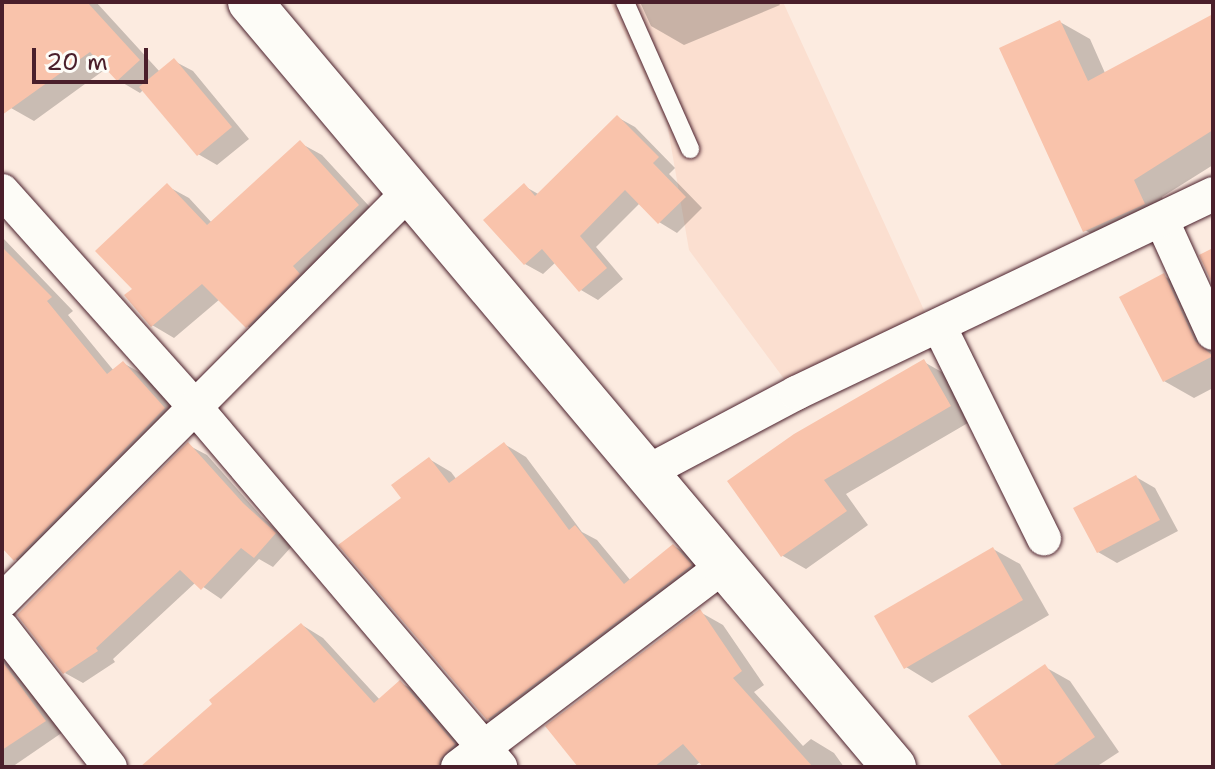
<!DOCTYPE html>
<style>
body{margin:0}
#map{position:relative;width:1215px;height:769px;overflow:hidden;background:#fcebe0;font-family:"Shantell Sans",sans-serif}
div>[style]{position:absolute}
.built>*{inset:0;background:#fbdfd0}
.shadow>*{inset:0;background:#0003}
.building>*{inset:0;background:#f9c3ab}
.roads{filter:drop-shadow(0 0 2px #4a1f2b) drop-shadow(0 0 2px #4a1f2b)}
.service>*{height:18px;margin:-9px;padding:0 9px;transform-origin:9px;border-radius:9px;background:#fdfcf7}
.minor>*{height:34px;margin:-17px;padding:0 17px;transform-origin:17px;border-radius:17px;background:#fdfcf7}
.secondary>*{height:44px;margin:-22px;padding:0 22px;transform-origin:22px;border-radius:22px;background:#fdfcf7}
span{translate:-50% -50%;white-space:nowrap;text-align:center;line-height:1.15;-webkit-text-stroke:6px #fdfcf7;paint-order:stroke}
.frame{position:absolute;inset:0;border:4px solid #4a1f2b;pointer-events:none}
.scale{position:absolute;left:32px;top:48px;width:116px;height:36px;box-sizing:border-box;border:4px solid #4a1f2b;border-top:0;padding-left:10px;font-size:24px;line-height:28px;white-space:nowrap;color:#4a1f2b;-webkit-text-stroke:6px #fdfcf7;paint-order:stroke}
</style>
<div id="map">
<div class="built">
<div style="clip-path:polygon(610px 2px,783px 2px,929px 321px,793px 391px,689px 250px,667px 123px)"></div>
</div>
<div class="shadow">
<div style="clip-path:polygon(8px 2px,96px 2px,160px 72px,174px 61px,193px 71px,249px 139px,217px 165px,198px 154px,144px 89px,140px 93px,118px 80px,107px 68px,34px 121px,11px 108px,2px 96px,2px 7px)"></div>
<div style="clip-path:polygon(640px 2px,778px 2px,780px 5px,684px 45px,651px 26px)"></div>
<div style="clip-path:polygon(1213px 16px,1213px 165px,1162px 197px,1173px 221px,1115px 248px,1085px 230px,1060px 22px,1090px 39px,1105px 73px)"></div>
<div style="clip-path:polygon(617px 117px,635px 127px,675px 168px,669px 174px,702px 208px,677px 233px,659px 222px,640px 203px,596px 247px,623px 279px,598px 300px,581px 290px,556px 262px,543px 274px,525px 264px,524px 186px,540px 195px)"></div>
<div style="clip-path:polygon(300px 143px,322px 155px,380px 218px,268px 339px,247px 326px,220px 299px,174px 338px,152px 325px,134px 289px,167px 186px,189px 198px,212px 223px)"></div>
<div style="clip-path:polygon(2px 237px,73px 311px,68px 315px,114px 371px,123px 363px,146px 376px,186px 422px,38px 572px,15px 559px,2px 545px)"></div>
<div style="clip-path:polygon(1164px 276px,1193px 293px,1213px 336px,1213px 388px,1194px 398px,1164px 381px)"></div>
<div style="clip-path:polygon(924px 362px,947px 375px,973px 420px,846px 494px,868px 525px,806px 569px,783px 556px,730px 482px)"></div>
<div style="clip-path:polygon(504px 444px,526px 457px,582px 532px,597px 540px,631px 581px,674px 546px,696px 559px,712px 578px,510px 731px,488px 719px,404px 498px,429px 459px,451px 472px,457px 480px)"></div>
<div style="clip-path:polygon(188px 445px,207px 455px,261px 516px,293px 545px,273px 567px,259px 559px,221px 599px,196px 582px,113px 659px,115px 662px,83px 683px,65px 673px)"></div>
<div style="clip-path:polygon(1136px 477px,1155px 488px,1178px 531px,1117px 563px,1098px 552px)"></div>
<div style="clip-path:polygon(993px 549px,1020px 564px,1049px 615px,932px 683px,906px 667px)"></div>
<div style="clip-path:polygon(700px 612px,723px 625px,764px 685px,754px 692px,803px 746px,811px 739px,834px 753px,844px 767px,706px 767px,701px 761px,694px 767px,580px 767px)"></div>
<div style="clip-path:polygon(302px 625px,323px 638px,380px 700px,401px 683px,423px 695px,475px 758px,466px 767px,171px 767px,159px 753px)"></div>
<div style="clip-path:polygon(2px 651px,63px 732px,12px 767px,2px 767px)"></div>
<div style="clip-path:polygon(1045px 667px,1070px 681px,1119px 752px,1096px 767px,1005px 767px)"></div>
</div>
<div class="building">
<div style="clip-path:polygon(2px 2px,87px 2px,140px 60px,117px 81px,90px 52px,2px 115px)"></div>
<div style="clip-path:polygon(1213px 14px,1213px 130px,1134px 180px,1145px 204px,1083px 232px,999px 48px,1060px 20px,1088px 81px)"></div>
<div style="clip-path:polygon(174px 58px,232px 127px,197px 156px,139px 87px)"></div>
<div style="clip-path:polygon(617px 115px,659px 157px,653px 163px,686px 197px,658px 224px,625px 190px,580px 236px,607px 268px,579px 292px,542px 249px,524px 265px,483px 220px,524px 183px,535px 196px)"></div>
<div style="clip-path:polygon(300px 140px,359px 205px,293px 266px,300px 274px,246px 328px,202px 284px,151px 327px,124px 295px,132px 289px,95px 251px,167px 183px,207px 225px)"></div>
<div style="clip-path:polygon(2px 247px,52px 297px,47px 301px,107px 374px,123px 361px,165px 408px,14px 561px,2px 548px)"></div>
<div style="clip-path:polygon(1213px 248px,1213px 285px,1199px 255px)"></div>
<div style="clip-path:polygon(1164px 273px,1195px 341px,1213px 356px,1163px 382px,1119px 297px)"></div>
<div style="clip-path:polygon(924px 359px,951px 406px,824px 480px,847px 511px,781px 557px,727px 481px,794px 434px)"></div>
<div style="clip-path:polygon(188px 442px,243px 503px,276px 533px,254px 558px,241px 548px,201px 590px,180px 570px,96px 648px,98px 651px,63px 674px,17px 615px)"></div>
<div style="clip-path:polygon(504px 442px,569px 530px,575px 525px,624px 584px,673px 544px,692px 565px,487px 720px,338px 545px,401px 498px,391px 485px,429px 457px,449px 483px)"></div>
<div style="clip-path:polygon(1136px 475px,1160px 520px,1097px 553px,1073px 508px)"></div>
<div style="clip-path:polygon(993px 547px,1023px 600px,904px 669px,874px 616px)"></div>
<div style="clip-path:polygon(700px 609px,742px 671px,733px 678px,813px 767px,703px 767px,683px 744px,654px 767px,578px 767px,545px 726px)"></div>
<div style="clip-path:polygon(301px 623px,374px 703px,400px 680px,455px 744px,440px 759px,439px 766px,140px 767px,212px 704px,209px 700px)"></div>
<div style="clip-path:polygon(2px 661px,46px 721px,2px 750px)"></div>
<div style="clip-path:polygon(1045px 664px,1095px 737px,1051px 767px,1003px 767px,968px 716px)"></div>
</div>
<div class="roads">
<div class="service">
<div style="left:625px;top:2px;width:161px;rotate:66.1deg"></div>
</div>
<div class="minor">
<div style="left:2px;top:191px;width:290px;rotate:48.2deg"></div>
<div style="left:195px;top:407px;width:472px;rotate:49.7deg"></div>
<div style="left:1162px;top:221px;width:123px;rotate:65.5deg"></div>
<div style="left:939px;top:326px;width:237px;rotate:63.7deg"></div>
<div style="left:647px;top:472px;width:169px;rotate:-27.9deg"></div>
<div style="left:796px;top:393px;width:462px;rotate:-25.5deg"></div>
<div style="left:2px;top:601px;width:578px;rotate:-45.14deg"></div>
<div style="left:2px;top:628px;width:176px;rotate:52.2deg"></div>
<div style="left:458px;top:767px;width:335px;rotate:-37.1deg"></div>
</div>
<div class="secondary">
<div style="left:250px;top:2px;width:1000px;rotate:49.91deg"></div>
</div>
</div>
<div class="frame"></div>
<div class="scale">20 m</div>
</div>
